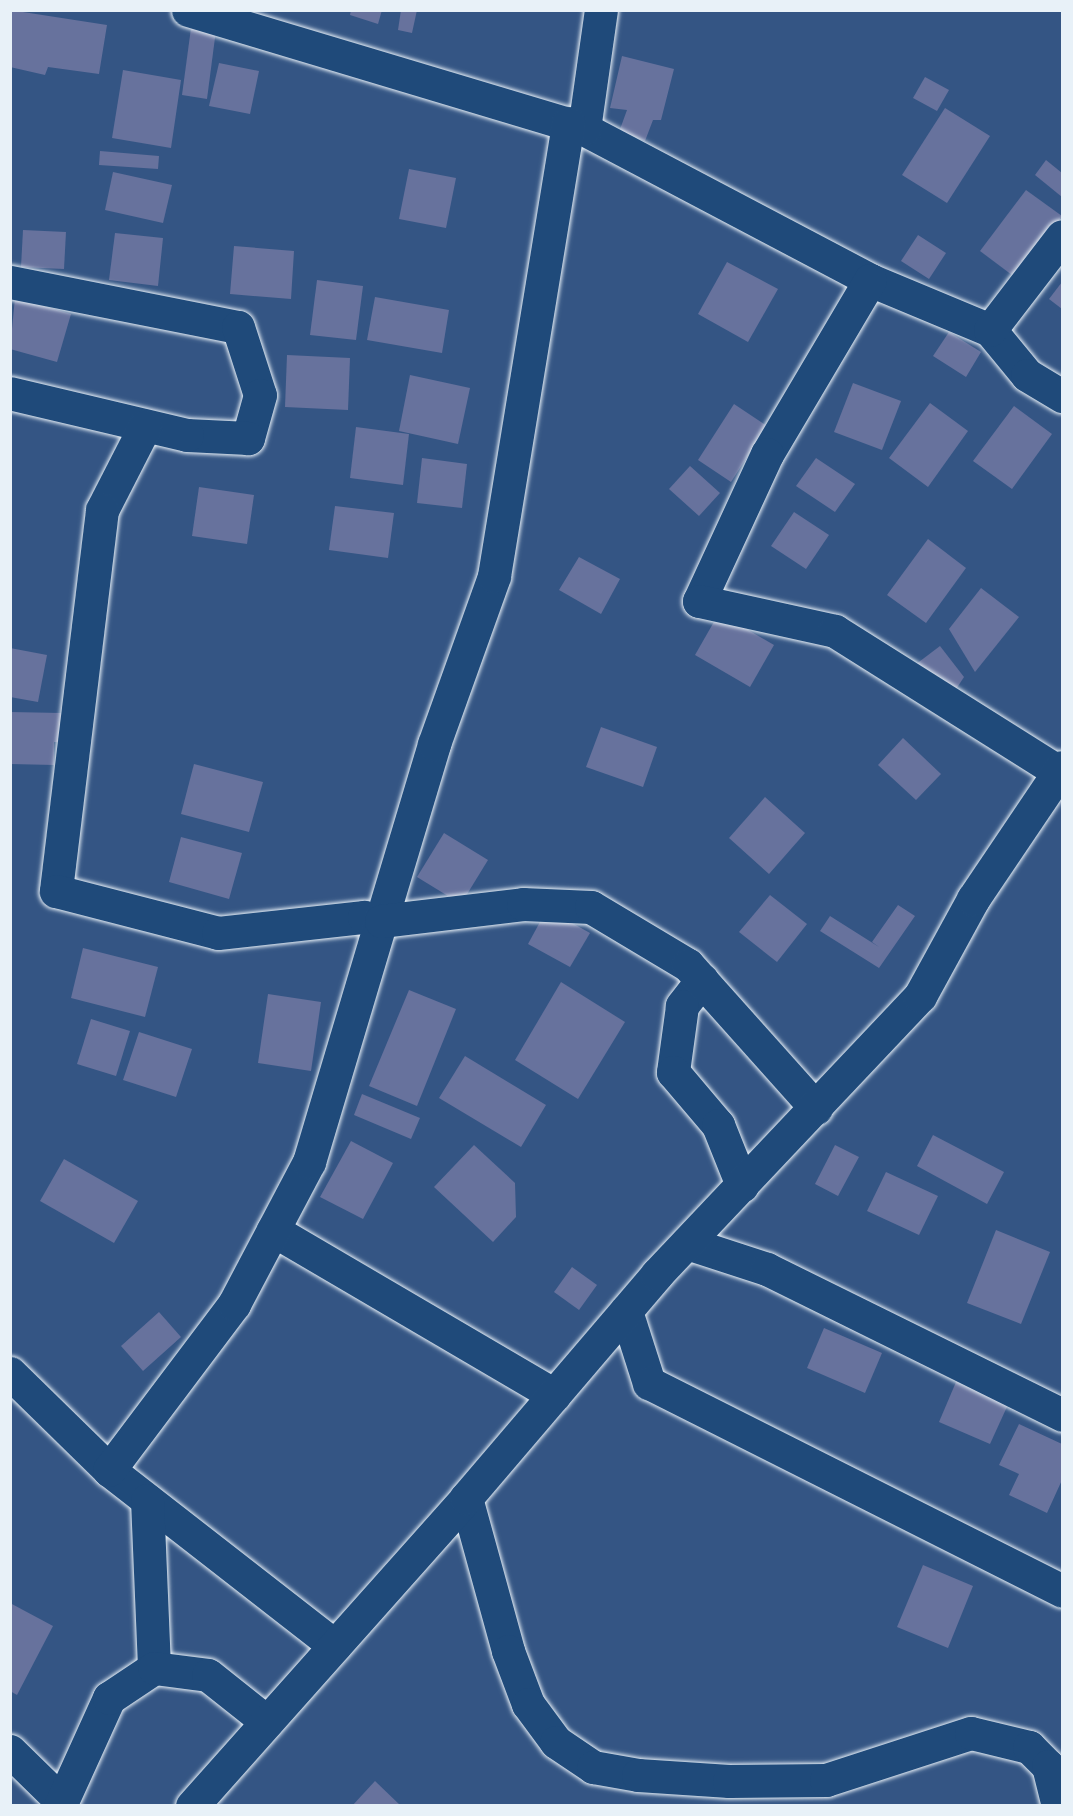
<!DOCTYPE html>
<style>
body{margin:0}
#map{position:relative;width:1073px;height:1816px;overflow:hidden;background:#345584;font-family:"Shantell Sans",sans-serif}
div>[style]{position:absolute}
.building>*{inset:0;background:#67729d}
.roads{filter:drop-shadow(0 0 2px #e8f1f8) drop-shadow(0 0 2px #e8f1f8)}
.street>*{height:33px;margin:-16.5px;padding:0 16.5px;transform-origin:16.5px;border-radius:16.5px;background:#1f4a7a}
.secondary>*{height:33px;margin:-16.5px;padding:0 16.5px;transform-origin:16.5px;border-radius:16.5px;background:#1f4a7a}
span{translate:-50% -50%;white-space:nowrap;text-align:center;line-height:1.15;-webkit-text-stroke:6px #1f4a7a;paint-order:stroke}
.frame{position:absolute;inset:0;border:12px solid #e8f1f8;pointer-events:none}
</style>
<div id="map">
<div class="building">
<div style="clip-path:polygon(10px 10px,107px 25px,99px 74px,48px 67px,45px 75px,10px 67px)"></div>
<div style="clip-path:polygon(351px 10px,382px 10px,378px 24px,350px 15px)"></div>
<div style="clip-path:polygon(401px 10px,417px 10px,412px 33px,398px 30px)"></div>
<div style="clip-path:polygon(191px 28px,216px 30px,207px 99px,182px 95px)"></div>
<div style="clip-path:polygon(622px 56px,674px 69px,661px 120px,653px 120px,645px 141px,619px 132px,627px 110px,610px 108px)"></div>
<div style="clip-path:polygon(219px 63px,259px 71px,250px 114px,209px 106px)"></div>
<div style="clip-path:polygon(123px 70px,181px 80px,171px 148px,112px 138px)"></div>
<div style="clip-path:polygon(925px 77px,949px 90px,937px 111px,913px 98px)"></div>
<div style="clip-path:polygon(945px 108px,990px 136px,947px 203px,902px 175px)"></div>
<div style="clip-path:polygon(100px 151px,159px 156px,158px 169px,99px 165px)"></div>
<div style="clip-path:polygon(1046px 160px,1062px 173px,1062px 197px,1035px 175px)"></div>
<div style="clip-path:polygon(409px 169px,456px 178px,446px 228px,399px 219px)"></div>
<div style="clip-path:polygon(113px 172px,172px 185px,163px 223px,105px 210px)"></div>
<div style="clip-path:polygon(1026px 190px,1062px 216px,1016px 278px,980px 251px)"></div>
<div style="clip-path:polygon(23px 230px,66px 232px,64px 269px,21px 267px)"></div>
<div style="clip-path:polygon(115px 233px,163px 238px,158px 286px,109px 280px)"></div>
<div style="clip-path:polygon(918px 235px,946px 253px,929px 279px,901px 261px)"></div>
<div style="clip-path:polygon(234px 246px,294px 251px,291px 299px,230px 294px)"></div>
<div style="clip-path:polygon(727px 262px,778px 289px,748px 342px,698px 314px)"></div>
<div style="clip-path:polygon(317px 280px,363px 286px,356px 340px,310px 335px)"></div>
<div style="clip-path:polygon(1062px 282px,1062px 309px,1049px 299px)"></div>
<div style="clip-path:polygon(375px 297px,449px 310px,442px 353px,367px 340px)"></div>
<div style="clip-path:polygon(15px 298px,71px 314px,57px 362px,10px 349px)"></div>
<div style="clip-path:polygon(949px 332px,981px 352px,966px 377px,933px 356px)"></div>
<div style="clip-path:polygon(287px 355px,350px 358px,348px 410px,285px 407px)"></div>
<div style="clip-path:polygon(410px 375px,470px 388px,458px 444px,399px 431px)"></div>
<div style="clip-path:polygon(853px 383px,901px 401px,882px 450px,834px 432px)"></div>
<div style="clip-path:polygon(930px 403px,968px 431px,928px 487px,889px 458px)"></div>
<div style="clip-path:polygon(734px 404px,767px 426px,731px 482px,698px 460px)"></div>
<div style="clip-path:polygon(1014px 406px,1052px 434px,1012px 489px,973px 461px)"></div>
<div style="clip-path:polygon(356px 427px,409px 434px,403px 485px,350px 478px)"></div>
<div style="clip-path:polygon(422px 458px,467px 464px,462px 508px,417px 503px)"></div>
<div style="clip-path:polygon(816px 458px,855px 484px,835px 512px,796px 486px)"></div>
<div style="clip-path:polygon(690px 466px,720px 493px,699px 516px,669px 489px)"></div>
<div style="clip-path:polygon(199px 487px,254px 495px,247px 544px,192px 536px)"></div>
<div style="clip-path:polygon(335px 506px,394px 513px,388px 558px,329px 550px)"></div>
<div style="clip-path:polygon(794px 512px,829px 535px,806px 569px,771px 546px)"></div>
<div style="clip-path:polygon(928px 539px,966px 568px,926px 623px,887px 595px)"></div>
<div style="clip-path:polygon(579px 557px,620px 579px,601px 614px,559px 590px)"></div>
<div style="clip-path:polygon(981px 588px,1019px 617px,975px 672px,949px 629px)"></div>
<div style="clip-path:polygon(719px 613px,774px 645px,750px 687px,695px 655px)"></div>
<div style="clip-path:polygon(940px 646px,964px 677px,947px 703px,903px 674px)"></div>
<div style="clip-path:polygon(10px 648px,47px 655px,38px 702px,10px 697px)"></div>
<div style="clip-path:polygon(10px 712px,62px 713px,62px 742px,54px 742px,54px 765px,10px 764px)"></div>
<div style="clip-path:polygon(601px 727px,657px 747px,643px 787px,586px 767px)"></div>
<div style="clip-path:polygon(903px 738px,941px 774px,916px 800px,878px 765px)"></div>
<div style="clip-path:polygon(194px 764px,263px 782px,249px 832px,181px 814px)"></div>
<div style="clip-path:polygon(765px 797px,805px 833px,769px 874px,729px 838px)"></div>
<div style="clip-path:polygon(444px 833px,488px 860px,461px 904px,417px 877px)"></div>
<div style="clip-path:polygon(181px 837px,242px 853px,229px 899px,169px 882px)"></div>
<div style="clip-path:polygon(770px 895px,807px 924px,777px 962px,739px 932px)"></div>
<div style="clip-path:polygon(898px 905px,915px 916px,879px 968px,820px 931px,830px 916px,879px 947px,872px 942px)"></div>
<div style="clip-path:polygon(547px 909px,590px 933px,570px 967px,528px 944px)"></div>
<div style="clip-path:polygon(83px 948px,158px 967px,145px 1017px,71px 998px)"></div>
<div style="clip-path:polygon(561px 982px,625px 1022px,578px 1099px,515px 1060px)"></div>
<div style="clip-path:polygon(409px 990px,456px 1009px,417px 1106px,369px 1086px)"></div>
<div style="clip-path:polygon(268px 994px,321px 1002px,311px 1071px,258px 1063px)"></div>
<div style="clip-path:polygon(91px 1019px,130px 1031px,116px 1076px,77px 1064px)"></div>
<div style="clip-path:polygon(139px 1032px,192px 1049px,176px 1097px,123px 1080px)"></div>
<div style="clip-path:polygon(465px 1056px,546px 1105px,521px 1147px,439px 1098px)"></div>
<div style="clip-path:polygon(362px 1094px,420px 1118px,411px 1139px,354px 1115px)"></div>
<div style="clip-path:polygon(933px 1135px,1004px 1172px,987px 1204px,917px 1166px)"></div>
<div style="clip-path:polygon(351px 1141px,393px 1163px,363px 1219px,320px 1197px)"></div>
<div style="clip-path:polygon(474px 1145px,515px 1183px,516px 1217px,493px 1242px,434px 1187px)"></div>
<div style="clip-path:polygon(835px 1145px,859px 1157px,838px 1196px,815px 1184px)"></div>
<div style="clip-path:polygon(64px 1159px,138px 1201px,114px 1243px,40px 1201px)"></div>
<div style="clip-path:polygon(886px 1172px,938px 1196px,919px 1235px,867px 1211px)"></div>
<div style="clip-path:polygon(996px 1230px,1050px 1252px,1021px 1324px,967px 1303px)"></div>
<div style="clip-path:polygon(572px 1267px,597px 1285px,579px 1310px,554px 1292px)"></div>
<div style="clip-path:polygon(159px 1312px,181px 1337px,143px 1371px,121px 1346px)"></div>
<div style="clip-path:polygon(824px 1328px,882px 1353px,865px 1393px,807px 1368px)"></div>
<div style="clip-path:polygon(959px 1375px,1011px 1398px,990px 1444px,939px 1422px)"></div>
<div style="clip-path:polygon(1019px 1424px,1062px 1444px,1062px 1480px,1047px 1513px,1009px 1495px,1019px 1474px,999px 1465px)"></div>
<div style="clip-path:polygon(923px 1565px,973px 1586px,948px 1648px,897px 1627px)"></div>
<div style="clip-path:polygon(10px 1603px,53px 1626px,17px 1695px,10px 1691px)"></div>
<div style="clip-path:polygon(375px 1781px,401px 1806px,352px 1806px)"></div>
</div>
<div class="roads">
<div class="street">
<div style="left:188px;top:10px;width:413px;rotate:16.7deg"></div>
<div style="left:584px;top:129px;width:323px;rotate:27.8deg"></div>
<div style="left:870px;top:280px;width:130px;rotate:22.6deg"></div>
<div style="left:990px;top:330px;width:58px;rotate:50.6deg"></div>
<div style="left:1027px;top:375px;width:41px;rotate:31deg"></div>
<div style="left:584px;top:129px;width:120px;rotate:-81.9deg"></div>
<div style="left:870px;top:280px;width:202px;rotate:120.6deg"></div>
<div style="left:767px;top:454px;width:162px;rotate:114.8deg"></div>
<div style="left:699px;top:601px;width:139px;rotate:12.4deg"></div>
<div style="left:835px;top:631px;width:262px;rotate:32.2deg"></div>
<div style="left:10px;top:282px;width:232px;rotate:11.2deg"></div>
<div style="left:238px;top:327px;width:71px;rotate:72.1deg"></div>
<div style="left:260px;top:395px;width:45px;rotate:105.6deg"></div>
<div style="left:248px;top:438px;width:61px;rotate:-177.2deg"></div>
<div style="left:187px;top:435px;width:182px;rotate:-166.7deg"></div>
<div style="left:990px;top:330px;width:118px;rotate:-52.5deg"></div>
<div style="left:145px;top:426px;width:94px;rotate:117.1deg"></div>
<div style="left:102px;top:510px;width:384px;rotate:96.9deg"></div>
<div style="left:56px;top:891px;width:167px;rotate:14.5deg"></div>
<div style="left:218px;top:933px;width:147px;rotate:-6.3deg"></div>
<div style="left:364px;top:917px;width:17px;rotate:13deg"></div>
<div style="left:381px;top:921px;width:185px;rotate:-73.3deg"></div>
<div style="left:434px;top:744px;width:178px;rotate:-70.3deg"></div>
<div style="left:494px;top:576px;width:459px;rotate:-80.7deg"></div>
<div style="left:702px;top:980px;width:33px;rotate:128deg"></div>
<div style="left:682px;top:1006px;width:67px;rotate:97.8deg"></div>
<div style="left:673px;top:1072px;width:70px;rotate:49.7deg"></div>
<div style="left:718px;top:1125px;width:65px;rotate:68.2deg"></div>
<div style="left:273px;top:1230px;width:326px;rotate:30.4deg"></div>
<div style="left:687px;top:1243px;width:84px;rotate:18deg"></div>
<div style="left:767px;top:1269px;width:329px;rotate:26.3deg"></div>
<div style="left:626px;top:1311px;width:76px;rotate:72.3deg"></div>
<div style="left:649px;top:1383px;width:462px;rotate:26.7deg"></div>
<div style="left:10px;top:1373px;width:139px;rotate:44.4deg"></div>
<div style="left:109px;top:1470px;width:286px;rotate:37.9deg"></div>
<div style="left:109px;top:1470px;width:208px;rotate:-53deg"></div>
<div style="left:234px;top:1304px;width:161px;rotate:-62.2deg"></div>
<div style="left:309px;top:1162px;width:252px;rotate:-73.4deg"></div>
<div style="left:381px;top:921px;width:143px;rotate:-6.8deg"></div>
<div style="left:523px;top:904px;width:68px;rotate:2.5deg"></div>
<div style="left:591px;top:907px;width:113px;rotate:30.9deg"></div>
<div style="left:688px;top:965px;width:192px;rotate:48.2deg"></div>
<div style="left:466px;top:1498px;width:159px;rotate:74.6deg"></div>
<div style="left:508px;top:1651px;width:57px;rotate:69.3deg"></div>
<div style="left:528px;top:1704px;width:47px;rotate:53.6deg"></div>
<div style="left:556px;top:1742px;width:45px;rotate:34deg"></div>
<div style="left:593px;top:1767px;width:46px;rotate:10.1deg"></div>
<div style="left:638px;top:1775px;width:91px;rotate:3.8deg"></div>
<div style="left:729px;top:1781px;width:97px;rotate:-0.6deg"></div>
<div style="left:826px;top:1780px;width:152px;rotate:-18deg"></div>
<div style="left:971px;top:1733px;width:60px;rotate:13.6deg"></div>
<div style="left:1029px;top:1747px;width:27px;rotate:45deg"></div>
<div style="left:1048px;top:1766px;width:41px;rotate:76deg"></div>
<div style="left:147px;top:1500px;width:168px;rotate:87.6deg"></div>
<div style="left:10px;top:1751px;width:73px;rotate:44.4deg"></div>
<div style="left:60px;top:1806px;width:119px;rotate:-65.6deg"></div>
<div style="left:109px;top:1698px;width:54px;rotate:-33.7deg"></div>
<div style="left:154px;top:1668px;width:54px;rotate:7.4deg"></div>
<div style="left:208px;top:1675px;width:75px;rotate:38.5deg"></div>
</div>
<div class="secondary">
<div style="left:192px;top:1806px;width:412px;rotate:-48.3deg"></div>
<div style="left:466px;top:1498px;width:294px;rotate:-49.5deg"></div>
<div style="left:657px;top:1274px;width:383px;rotate:-46.6deg"></div>
<div style="left:920px;top:996px;width:111px;rotate:-61.3deg"></div>
<div style="left:973px;top:899px;width:159px;rotate:-56deg"></div>
</div>
</div>
<div class="frame"></div>
</div>
